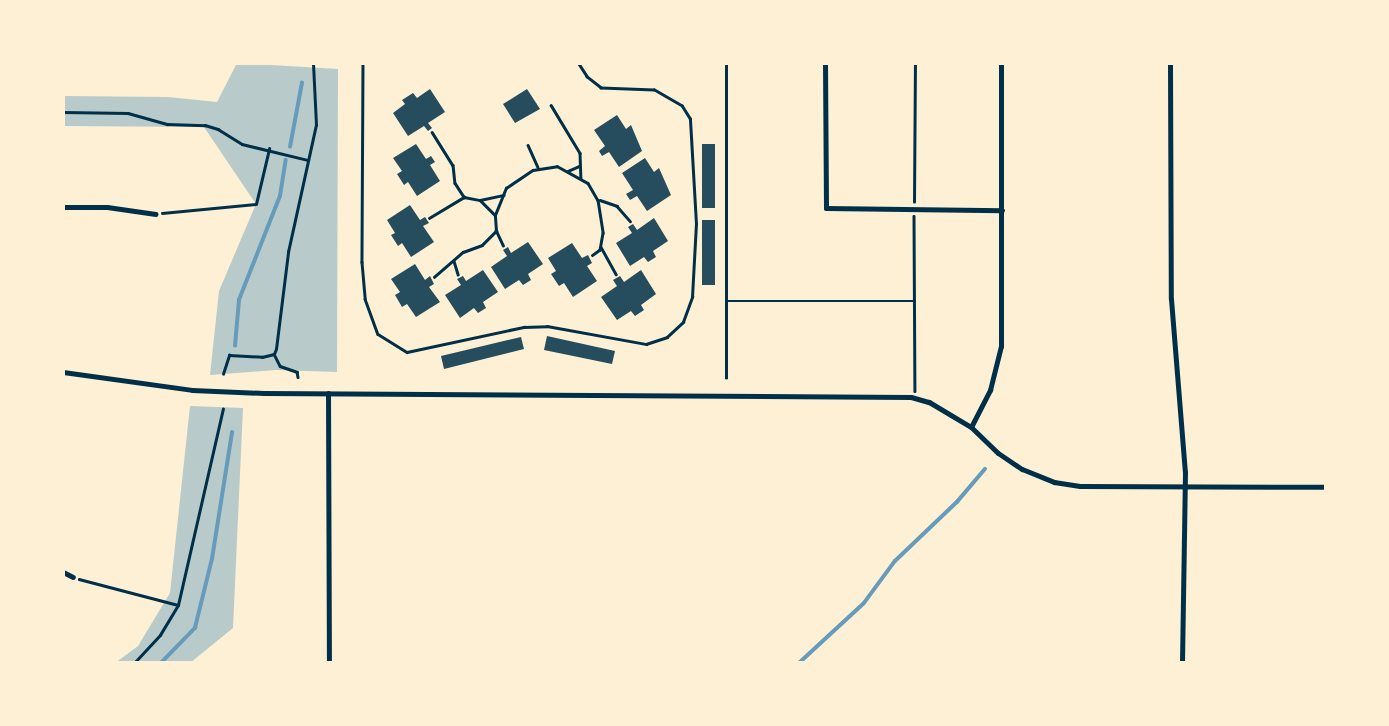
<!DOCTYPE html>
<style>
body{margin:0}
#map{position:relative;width:1389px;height:726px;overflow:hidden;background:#fdf0d5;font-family:Poppins,sans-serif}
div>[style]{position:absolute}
.green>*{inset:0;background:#b9caca}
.stream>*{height:3.5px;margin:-1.75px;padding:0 1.75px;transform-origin:1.75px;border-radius:1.75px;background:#669bbc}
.building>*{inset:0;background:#264d5e}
.path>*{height:2.5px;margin:-1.25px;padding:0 1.25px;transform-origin:1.25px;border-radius:1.25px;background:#003049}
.service>*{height:2.5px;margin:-1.25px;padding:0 1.25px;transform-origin:1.25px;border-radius:1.25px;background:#003049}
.minor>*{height:5px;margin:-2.5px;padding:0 2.5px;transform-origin:2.5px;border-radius:2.5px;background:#003049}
span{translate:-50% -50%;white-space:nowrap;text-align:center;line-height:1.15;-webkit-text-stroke:6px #fdf0d5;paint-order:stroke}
.frame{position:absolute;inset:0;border:65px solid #fdf0d5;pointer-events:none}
</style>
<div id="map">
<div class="green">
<div style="clip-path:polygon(237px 63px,338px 69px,337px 372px,276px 370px,210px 375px,219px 291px,256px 204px,204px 127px,63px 126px,63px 96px,168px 97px,217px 102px)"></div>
<div style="clip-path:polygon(190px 406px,243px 408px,233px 628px,190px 663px,115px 663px,138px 646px,170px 593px)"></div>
</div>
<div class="stream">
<div style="left:290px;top:147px;width:65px;rotate:-79.4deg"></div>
<div style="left:235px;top:346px;width:46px;rotate:-85deg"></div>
<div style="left:239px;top:300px;width:112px;rotate:-68.5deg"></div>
<div style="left:280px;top:196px;width:36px;rotate:-81deg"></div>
<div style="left:161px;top:663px;width:49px;rotate:-45.8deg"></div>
<div style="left:195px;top:628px;width:71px;rotate:-76.2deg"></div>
<div style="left:212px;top:559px;width:128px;rotate:-81deg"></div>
<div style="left:799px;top:663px;width:88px;rotate:-42.7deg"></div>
<div style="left:864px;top:603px;width:52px;rotate:-53.6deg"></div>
<div style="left:895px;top:561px;width:86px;rotate:-43.6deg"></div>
<div style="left:957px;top:502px;width:43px;rotate:-49.7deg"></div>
</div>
<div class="building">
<div style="clip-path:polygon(430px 89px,445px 112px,428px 123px,432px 128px,428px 131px,424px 126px,408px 136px,393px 113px,405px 104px,402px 100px,413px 93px,417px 98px)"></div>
<div style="clip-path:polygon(527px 89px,540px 109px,515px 123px,503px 104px)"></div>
<div style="clip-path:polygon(617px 115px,626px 129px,631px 125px,642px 151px,619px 167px,609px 152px,602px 156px,599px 151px,605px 146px,594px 130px)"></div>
<div style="clip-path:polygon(416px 144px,426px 159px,431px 156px,435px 162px,430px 165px,440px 181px,417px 196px,408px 182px,404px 185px,397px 174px,402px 171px,393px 158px)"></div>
<div style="clip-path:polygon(702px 144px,715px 144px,715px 208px,702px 208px)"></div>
<div style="clip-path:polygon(645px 158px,654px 172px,659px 168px,671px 195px,647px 211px,637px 196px,630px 200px,626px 194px,633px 190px,622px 173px)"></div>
<div style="clip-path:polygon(410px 205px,420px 220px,425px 217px,429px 223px,423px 226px,434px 242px,411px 257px,402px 243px,398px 246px,391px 235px,395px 233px,387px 220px)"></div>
<div style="clip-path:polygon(654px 218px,668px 241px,653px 251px,656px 257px,648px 262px,644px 257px,630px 266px,616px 243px,632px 233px,628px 227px,633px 224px,637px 230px)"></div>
<div style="clip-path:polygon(702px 220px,715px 220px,715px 285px,702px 285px)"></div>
<div style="clip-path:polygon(528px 242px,543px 264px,528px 274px,531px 280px,523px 285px,519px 280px,505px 289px,491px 267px,507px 256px,503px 250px,508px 247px,511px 253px)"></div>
<div style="clip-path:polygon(572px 243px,582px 258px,588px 255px,592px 263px,587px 266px,597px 281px,573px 297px,564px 283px,559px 286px,551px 274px,556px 271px,548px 258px)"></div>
<div style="clip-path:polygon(415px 264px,425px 280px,430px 276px,434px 284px,429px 287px,440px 302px,416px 317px,407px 304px,402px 307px,395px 295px,400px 292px,391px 279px)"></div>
<div style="clip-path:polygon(483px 270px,498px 292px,483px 302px,486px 308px,478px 313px,474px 308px,460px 318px,445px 295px,461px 285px,457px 279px,463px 276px,466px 281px)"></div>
<div style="clip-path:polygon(641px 270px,656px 294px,641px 305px,644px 310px,635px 316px,631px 311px,617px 320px,601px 297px,617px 286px,613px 280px,620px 276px,624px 282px)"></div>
<div style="clip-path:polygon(547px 336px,615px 351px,612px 364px,544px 350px)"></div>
<div style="clip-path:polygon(521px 337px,524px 349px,444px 369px,441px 356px)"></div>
</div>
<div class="path">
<div style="left:551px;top:105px;width:56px;rotate:58.9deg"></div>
<div style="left:580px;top:153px;width:25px;rotate:88deg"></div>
<div style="left:63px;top:112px;width:65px;rotate:0.9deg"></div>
<div style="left:128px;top:113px;width:41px;rotate:15.8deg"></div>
<div style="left:167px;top:124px;width:38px;rotate:2deg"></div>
<div style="left:205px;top:125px;width:14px;rotate:17deg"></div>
<div style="left:218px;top:129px;width:28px;rotate:32deg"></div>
<div style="left:242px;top:144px;width:68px;rotate:13.6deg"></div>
<div style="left:432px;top:132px;width:39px;rotate:58deg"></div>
<div style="left:453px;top:165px;width:18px;rotate:84deg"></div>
<div style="left:455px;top:183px;width:17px;rotate:57deg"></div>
<div style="left:464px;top:197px;width:16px;rotate:11deg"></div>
<div style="left:480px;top:200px;width:24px;rotate:-12deg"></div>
<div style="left:528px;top:145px;width:24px;rotate:66deg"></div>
<div style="left:568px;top:171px;width:12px;rotate:-24deg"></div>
<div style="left:480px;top:200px;width:21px;rotate:45deg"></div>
<div style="left:600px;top:200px;width:18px;rotate:19deg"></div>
<div style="left:617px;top:206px;width:20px;rotate:49deg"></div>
<div style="left:914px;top:202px;width:139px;rotate:-89.6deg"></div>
<div style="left:162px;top:213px;width:94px;rotate:-5.5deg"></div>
<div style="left:256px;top:204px;width:57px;rotate:-76.7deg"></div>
<div style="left:914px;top:216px;width:175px;rotate:89.7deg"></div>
<div style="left:429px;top:218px;width:41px;rotate:-31deg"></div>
<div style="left:503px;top:246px;width:17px;rotate:-115deg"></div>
<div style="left:496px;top:231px;width:16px;rotate:-94deg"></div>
<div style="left:495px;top:215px;width:29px;rotate:-68deg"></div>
<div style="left:506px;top:188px;width:32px;rotate:-34deg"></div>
<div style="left:533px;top:170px;width:24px;rotate:-9deg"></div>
<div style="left:557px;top:166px;width:35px;rotate:29deg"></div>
<div style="left:588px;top:183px;width:20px;rotate:60deg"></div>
<div style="left:598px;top:200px;width:33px;rotate:81deg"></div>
<div style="left:603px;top:233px;width:17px;rotate:100deg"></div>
<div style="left:600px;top:250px;width:9px;rotate:144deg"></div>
<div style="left:601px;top:247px;width:31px;rotate:61deg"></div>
<div style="left:454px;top:261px;width:14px;rotate:73deg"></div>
<div style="left:434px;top:277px;width:38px;rotate:-41deg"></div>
<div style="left:463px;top:252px;width:20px;rotate:-20deg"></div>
<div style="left:482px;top:245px;width:20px;rotate:-45deg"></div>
<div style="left:727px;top:301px;width:188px"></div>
<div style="left:274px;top:354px;width:13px;rotate:63deg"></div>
<div style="left:280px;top:366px;width:18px;rotate:19deg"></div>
<div style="left:297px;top:372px;width:5px;rotate:79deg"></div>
<div style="left:223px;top:374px;width:20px;rotate:-72deg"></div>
<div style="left:229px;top:355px;width:33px;rotate:3deg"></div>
<div style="left:262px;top:357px;width:12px;rotate:-14deg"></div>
<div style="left:274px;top:354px;width:5px;rotate:-68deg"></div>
<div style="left:276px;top:349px;width:98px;rotate:-82.9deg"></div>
<div style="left:288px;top:252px;width:130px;rotate:-77.6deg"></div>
<div style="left:316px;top:125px;width:62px;rotate:-92.8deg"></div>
<div style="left:726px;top:378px;width:315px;rotate:-90deg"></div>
<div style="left:79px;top:579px;width:102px;rotate:14.7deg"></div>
<div style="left:134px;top:663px;width:38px;rotate:-47deg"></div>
<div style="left:160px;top:635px;width:35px;rotate:-59deg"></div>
<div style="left:178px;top:605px;width:201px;rotate:-77.1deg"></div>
</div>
<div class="service">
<div style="left:363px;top:63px;width:199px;rotate:90.3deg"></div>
<div style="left:362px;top:262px;width:37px;rotate:85deg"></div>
<div style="left:365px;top:299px;width:37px;rotate:70deg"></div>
<div style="left:378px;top:334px;width:34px;rotate:32deg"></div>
<div style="left:407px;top:352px;width:120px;rotate:-12.1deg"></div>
<div style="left:524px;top:327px;width:23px;rotate:-2deg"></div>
<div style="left:547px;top:326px;width:101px;rotate:10.3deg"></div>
<div style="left:646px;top:344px;width:22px;rotate:-18deg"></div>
<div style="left:667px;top:337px;width:22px;rotate:-43deg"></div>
<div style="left:683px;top:322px;width:27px;rotate:-70deg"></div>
<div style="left:692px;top:297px;width:73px;rotate:-86.9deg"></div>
<div style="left:696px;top:224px;width:105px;rotate:-93.3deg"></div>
<div style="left:690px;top:119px;width:15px;rotate:-122deg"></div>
<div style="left:682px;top:106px;width:32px;rotate:-150deg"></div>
<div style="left:654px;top:90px;width:53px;rotate:-177.8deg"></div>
<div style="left:601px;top:88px;width:18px;rotate:-142deg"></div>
<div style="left:587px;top:77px;width:17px;rotate:-123deg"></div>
</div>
<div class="minor">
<div style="left:825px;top:63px;width:145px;rotate:89.6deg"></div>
<div style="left:826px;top:208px;width:176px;rotate:0.7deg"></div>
<div style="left:1170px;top:63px;width:236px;rotate:89.8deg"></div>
<div style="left:1171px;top:299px;width:174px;rotate:85.4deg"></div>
<div style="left:1185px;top:472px;width:191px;rotate:90.9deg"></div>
<div style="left:63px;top:207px;width:44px"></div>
<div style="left:107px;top:207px;width:49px;rotate:8.1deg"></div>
<div style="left:63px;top:372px;width:130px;rotate:7.9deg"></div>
<div style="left:192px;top:390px;width:72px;rotate:2.4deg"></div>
<div style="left:264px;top:393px;width:647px;rotate:0.35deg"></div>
<div style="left:911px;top:397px;width:19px;rotate:16deg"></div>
<div style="left:929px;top:402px;width:49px;rotate:30.8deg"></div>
<div style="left:971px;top:427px;width:37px;rotate:44deg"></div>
<div style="left:998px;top:453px;width:29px;rotate:34deg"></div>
<div style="left:1022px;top:469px;width:35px;rotate:22deg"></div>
<div style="left:1054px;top:482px;width:26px;rotate:9deg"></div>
<div style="left:1080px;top:486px;width:246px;rotate:0.2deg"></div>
<div style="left:328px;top:393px;width:270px;rotate:89.8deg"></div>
<div style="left:971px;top:427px;width:42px;rotate:-62.8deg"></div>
<div style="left:990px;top:390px;width:45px;rotate:-76deg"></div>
<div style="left:1001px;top:346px;width:283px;rotate:-90deg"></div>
<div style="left:63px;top:572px;width:11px;rotate:27deg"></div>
</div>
<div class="frame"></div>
</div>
